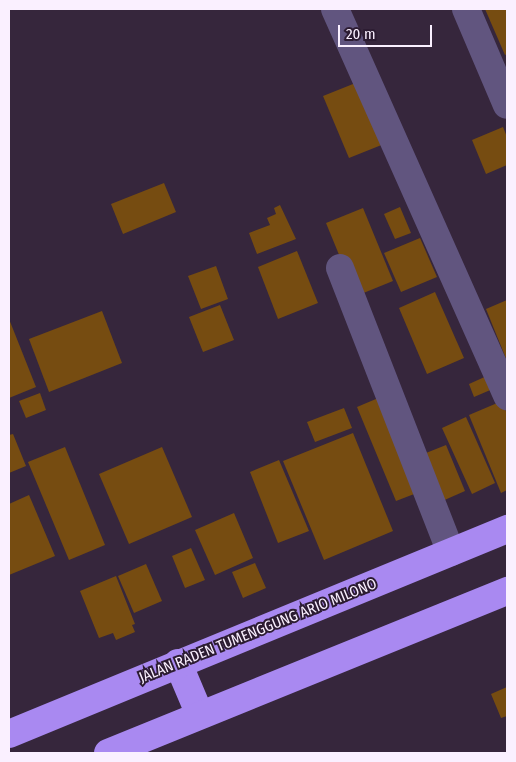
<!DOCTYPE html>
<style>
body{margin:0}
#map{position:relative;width:516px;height:762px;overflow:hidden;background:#36263c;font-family:"Fira Sans Condensed",sans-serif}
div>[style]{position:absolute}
.building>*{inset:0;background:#764c11}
.street>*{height:28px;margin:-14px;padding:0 14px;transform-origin:14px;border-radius:14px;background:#61557f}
.highway>*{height:28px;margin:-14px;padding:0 14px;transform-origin:14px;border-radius:14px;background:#a989f1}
span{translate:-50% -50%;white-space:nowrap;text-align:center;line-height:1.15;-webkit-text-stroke:4px #2c1c32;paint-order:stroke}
.street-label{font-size:15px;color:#faf0ff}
.frame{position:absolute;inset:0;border:10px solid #faf0ff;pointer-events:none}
.scale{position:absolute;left:338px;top:25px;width:94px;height:22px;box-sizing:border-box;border:2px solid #faf0ff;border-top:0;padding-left:6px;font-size:15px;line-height:18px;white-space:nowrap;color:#faf0ff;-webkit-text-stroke:4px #2c1c32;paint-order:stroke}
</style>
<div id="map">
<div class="building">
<div style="clip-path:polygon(485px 9px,507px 9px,507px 54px,505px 55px)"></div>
<div style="clip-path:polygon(358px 82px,384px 144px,349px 158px,323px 96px)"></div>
<div style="clip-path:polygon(503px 127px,507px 137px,507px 165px,486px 174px,472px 140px)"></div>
<div style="clip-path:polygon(164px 183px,176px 212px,123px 234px,111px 204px)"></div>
<div style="clip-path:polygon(280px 205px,296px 239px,257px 254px,249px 233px,270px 225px,267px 218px,276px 214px,274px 208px)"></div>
<div style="clip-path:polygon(400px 207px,411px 233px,395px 239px,384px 214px)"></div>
<div style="clip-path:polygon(363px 208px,393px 281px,356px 296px,326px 223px)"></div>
<div style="clip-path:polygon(420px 238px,437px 277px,401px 292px,384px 253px)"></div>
<div style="clip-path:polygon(297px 251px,318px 303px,278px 319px,258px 267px)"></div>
<div style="clip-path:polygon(216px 266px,228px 299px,201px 309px,188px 276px)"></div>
<div style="clip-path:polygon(435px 292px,464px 358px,427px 374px,399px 308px)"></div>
<div style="clip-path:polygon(507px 300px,507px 361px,486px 309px)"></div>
<div style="clip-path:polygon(220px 305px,234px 340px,203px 352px,189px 317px)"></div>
<div style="clip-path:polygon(102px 311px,122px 363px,49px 392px,29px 339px)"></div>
<div style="clip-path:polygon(9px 319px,36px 387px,9px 398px)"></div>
<div style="clip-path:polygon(489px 375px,495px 388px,474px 397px,469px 384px)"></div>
<div style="clip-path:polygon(40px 393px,46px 410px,26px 418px,19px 401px)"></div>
<div style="clip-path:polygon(383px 396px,422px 491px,396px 501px,357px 407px)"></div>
<div style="clip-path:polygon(502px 401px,507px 414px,507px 490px,501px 493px,469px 415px)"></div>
<div style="clip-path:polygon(344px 408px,352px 428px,315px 442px,307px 422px)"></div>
<div style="clip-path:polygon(466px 417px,495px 483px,472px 494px,442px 428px)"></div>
<div style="clip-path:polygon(353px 433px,393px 531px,324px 560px,283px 461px)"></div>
<div style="clip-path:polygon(13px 434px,26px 466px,9px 473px,9px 435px)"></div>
<div style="clip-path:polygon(446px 445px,465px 491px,440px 502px,421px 455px)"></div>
<div style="clip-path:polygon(65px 447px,105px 545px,69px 560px,28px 462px)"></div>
<div style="clip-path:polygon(162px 447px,192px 517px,129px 544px,99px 474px)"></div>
<div style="clip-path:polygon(279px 460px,309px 531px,278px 543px,250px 472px)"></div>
<div style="clip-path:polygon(29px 495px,55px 556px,9px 575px,9px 504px)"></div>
<div style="clip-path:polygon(234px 513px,253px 558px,215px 575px,195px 530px)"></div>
<div style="clip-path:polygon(191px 548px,205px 580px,185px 588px,172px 556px)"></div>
<div style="clip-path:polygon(255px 563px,266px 588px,243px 598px,232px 572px)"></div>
<div style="clip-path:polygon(146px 564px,162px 601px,134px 613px,118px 576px)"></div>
<div style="clip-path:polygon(116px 576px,135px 624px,132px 625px,135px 632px,116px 640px,113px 633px,99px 638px,80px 591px)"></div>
<div style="clip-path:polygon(507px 687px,507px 716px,501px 718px,491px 694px)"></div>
</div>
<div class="street">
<div style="left:335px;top:9px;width:424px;rotate:66deg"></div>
<div style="left:466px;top:9px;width:104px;rotate:66.9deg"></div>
<div style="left:340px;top:268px;width:305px;rotate:68.7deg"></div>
</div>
<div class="highway">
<div style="left:178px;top:663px;width:56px;rotate:67.1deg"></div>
<div style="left:9px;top:734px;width:539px;rotate:-22.37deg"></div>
<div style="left:108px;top:753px;width:431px;rotate:-22.1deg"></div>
</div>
<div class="street-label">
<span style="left:258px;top:631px;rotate:-22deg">JALAN RADEN TUMENGGUNG ARIO MILONO</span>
</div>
<div class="frame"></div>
<div class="scale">20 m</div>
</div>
